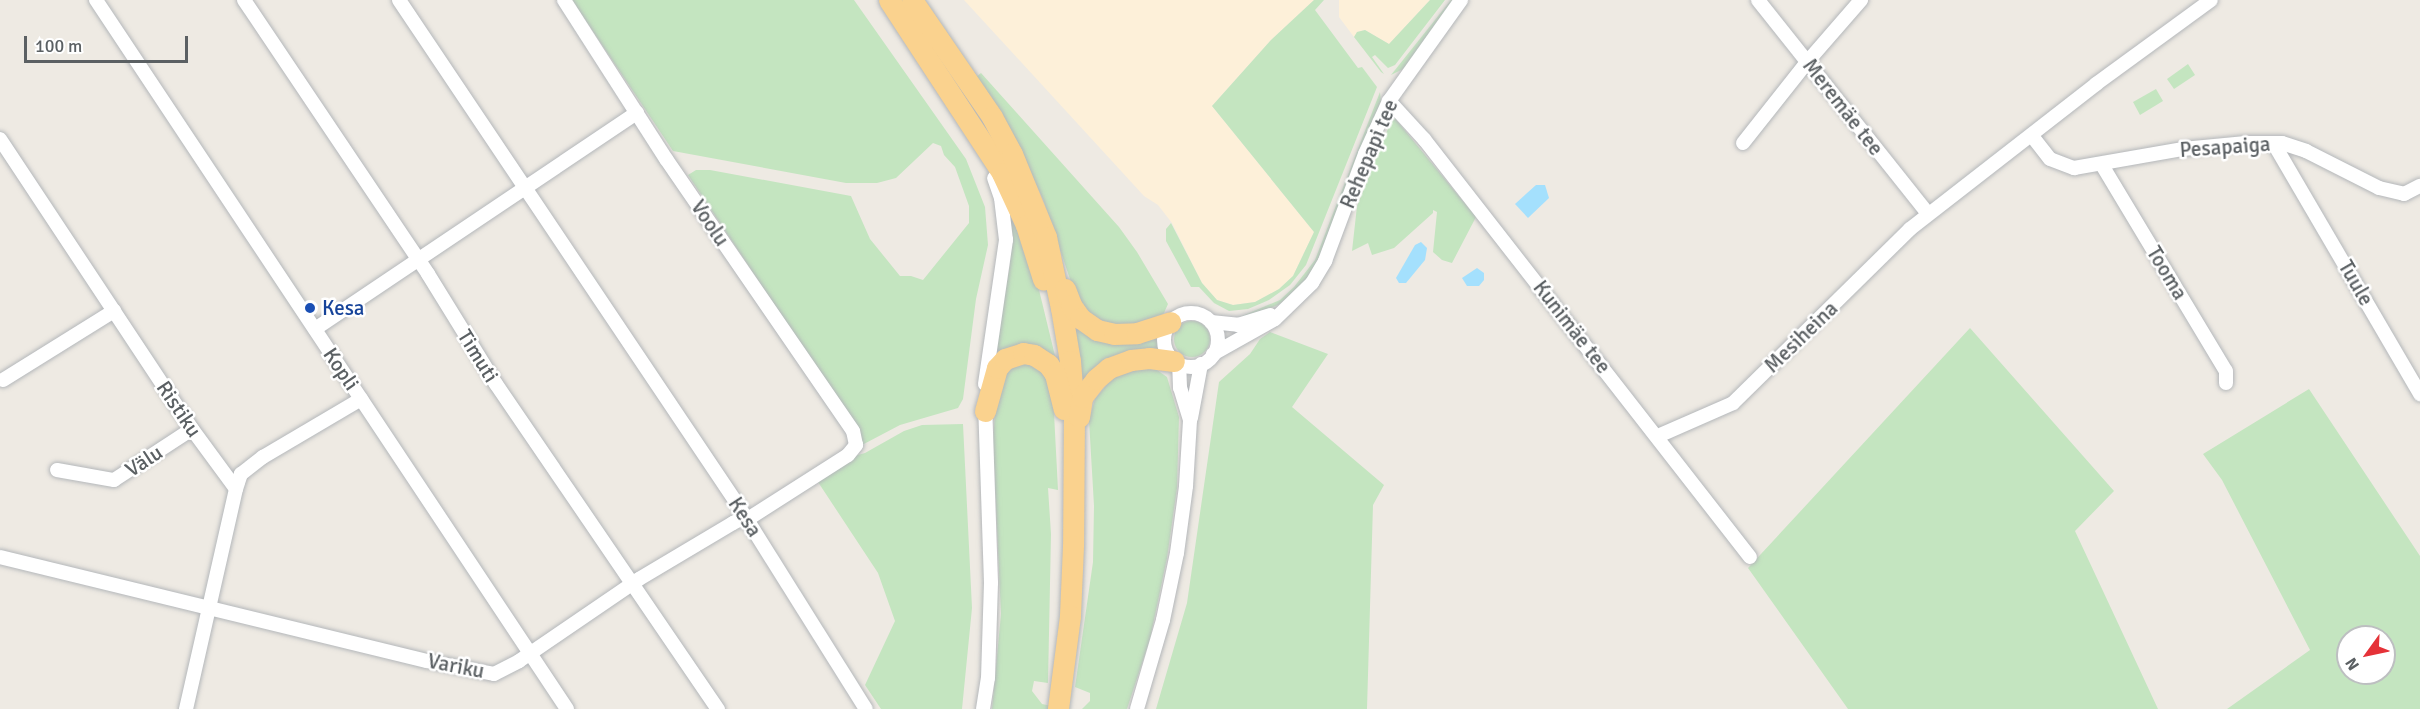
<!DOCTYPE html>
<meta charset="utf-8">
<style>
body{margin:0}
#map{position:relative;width:2420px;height:709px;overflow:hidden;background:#eeeae3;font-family:Signika,sans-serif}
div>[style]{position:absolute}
.commercial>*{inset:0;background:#fdf0d9}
.green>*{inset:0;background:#c4e5c0}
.round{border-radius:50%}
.water>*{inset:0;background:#a4e0fd}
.roads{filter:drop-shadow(0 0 2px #b4b7ba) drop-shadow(0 0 2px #b4b7ba)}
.minor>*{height:14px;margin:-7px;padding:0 7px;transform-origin:7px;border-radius:7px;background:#fff}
.minor>.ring{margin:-7px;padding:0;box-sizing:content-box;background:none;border:14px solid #fff;border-radius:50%}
.highway>*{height:21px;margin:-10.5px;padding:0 10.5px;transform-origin:10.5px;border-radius:10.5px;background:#fad28e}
.dots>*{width:16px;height:16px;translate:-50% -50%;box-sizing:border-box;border:3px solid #fff;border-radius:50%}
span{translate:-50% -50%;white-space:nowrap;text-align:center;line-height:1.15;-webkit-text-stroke:5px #fff;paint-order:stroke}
.street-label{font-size:21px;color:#5b6063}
.transit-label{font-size:21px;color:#164399}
.left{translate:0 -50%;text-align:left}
.north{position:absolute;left:2336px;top:625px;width:60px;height:60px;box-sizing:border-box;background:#fff;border:2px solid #bdbfc1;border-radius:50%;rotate:237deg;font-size:16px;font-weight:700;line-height:24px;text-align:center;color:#5b6063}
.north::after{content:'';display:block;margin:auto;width:21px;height:27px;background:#e53238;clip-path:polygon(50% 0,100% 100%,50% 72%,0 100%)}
.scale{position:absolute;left:24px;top:36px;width:164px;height:27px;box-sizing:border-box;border:3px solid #5b6063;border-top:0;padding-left:8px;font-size:18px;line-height:21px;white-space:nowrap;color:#5b6063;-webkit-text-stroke:4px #fff;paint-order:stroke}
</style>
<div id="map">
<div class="commercial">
<div style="clip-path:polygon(964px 0,1314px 0,1271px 40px,1212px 106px,1314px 232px,1293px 276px,1279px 289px,1255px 302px,1233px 305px,1217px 300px,1202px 283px,1172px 223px,1158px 205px,1144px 196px)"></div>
<div style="clip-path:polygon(1339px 0,1430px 0,1389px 44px,1365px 30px,1357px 32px,1354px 37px,1339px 17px)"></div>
</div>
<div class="green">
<div style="clip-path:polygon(572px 0,854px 0,966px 159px,985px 207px,988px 245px,976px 299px,963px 399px,958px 408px,900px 425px,862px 445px,860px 433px,688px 175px,696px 170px,710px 170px,851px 196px,870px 239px,900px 276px,911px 276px,923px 280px,969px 223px,969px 206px,955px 167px,944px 155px,941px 146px,933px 143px,896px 178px,877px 183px,846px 183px,673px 151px)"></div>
<div style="clip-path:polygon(1314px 0,1324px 0,1315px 10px,1358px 68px,1362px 67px,1377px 87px,1306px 265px,1290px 285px,1269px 300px,1248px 309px,1229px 311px,1214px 303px,1199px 287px,1191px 287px,1166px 241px,1166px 229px,1171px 223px,1202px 283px,1217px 300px,1233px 305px,1255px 302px,1279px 289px,1293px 276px,1314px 232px,1212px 106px,1271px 40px)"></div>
<div style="clip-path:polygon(1430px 0,1445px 0,1395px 65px,1388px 68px,1375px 55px,1372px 57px,1384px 74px,1381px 72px,1354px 37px,1357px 32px,1365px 30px,1389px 44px)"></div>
<div style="clip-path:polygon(1451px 0,1455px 0,1405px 68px,1391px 75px)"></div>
<div style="clip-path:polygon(2188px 64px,2195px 75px,2174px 89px,2167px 79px)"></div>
<div style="clip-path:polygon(981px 73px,1119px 227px,1137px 252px,1168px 304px,1164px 313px,1156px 320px,1142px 324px,1112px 325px,1099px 319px,1082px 307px,1072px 285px,1043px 199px,1008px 125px,976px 77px)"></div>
<div style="clip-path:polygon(2156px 89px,2163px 101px,2140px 115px,2133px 102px)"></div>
<div style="clip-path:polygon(1380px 92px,1381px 102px,1319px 258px,1307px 279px,1280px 304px,1242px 320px,1242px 316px,1280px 300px,1294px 287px,1315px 260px)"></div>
<div style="clip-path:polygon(1393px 116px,1476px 217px,1452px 263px,1442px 260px,1433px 252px,1437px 212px,1433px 210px,1433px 213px,1394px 248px,1372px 255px,1368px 243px,1352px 251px,1357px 206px)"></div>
<div style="clip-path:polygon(1011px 214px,1032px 261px,1056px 360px,993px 358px,1010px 265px)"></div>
<div style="clip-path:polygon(1072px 317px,1158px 335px,1159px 352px,1080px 388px)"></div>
<div class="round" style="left:1174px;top:321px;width:36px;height:36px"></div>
<div style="clip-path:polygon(1970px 328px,2114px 491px,2075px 531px,2158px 709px,1848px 709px,1748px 568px)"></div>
<div style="clip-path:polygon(1270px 332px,1328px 354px,1292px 407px,1384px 485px,1373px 505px,1367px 709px,1156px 709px,1187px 603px,1219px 382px,1250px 354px,1260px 339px)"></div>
<div style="clip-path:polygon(1025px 362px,1042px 369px,1053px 394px,1058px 490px,1048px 488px,1051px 534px,1048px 683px,1034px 681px,1032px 691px,1042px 704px,1066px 709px,992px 709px,1001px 614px,993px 442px,995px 412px,1005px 374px,1010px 367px)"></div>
<div style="clip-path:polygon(1144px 368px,1157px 370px,1167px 377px,1179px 417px,1177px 488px,1167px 558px,1150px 639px,1127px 709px,1082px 709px,1090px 701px,1090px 693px,1075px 687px,1093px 562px,1094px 506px,1089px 420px,1095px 399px,1116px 374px)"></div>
<div style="clip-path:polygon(evenodd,2309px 389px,2420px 556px,2420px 709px,2227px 709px,2310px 650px,2222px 480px,2203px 454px,2309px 389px,2348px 637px,2384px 637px,2384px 673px,2348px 673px,2348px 637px)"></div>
<div style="clip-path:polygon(963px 424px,972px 608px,962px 709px,881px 709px,865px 685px,895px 621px,878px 573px,818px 482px,854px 456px,865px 453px,904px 431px,922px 425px)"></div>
</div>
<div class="water">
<div style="clip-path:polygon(1536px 185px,1545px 185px,1549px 198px,1528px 218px,1515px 204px)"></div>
<div style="clip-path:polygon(1421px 242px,1427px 248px,1425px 260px,1406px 283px,1399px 283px,1396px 278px,1415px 245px)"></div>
<div style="clip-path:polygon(1477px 268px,1484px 273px,1484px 280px,1479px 286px,1467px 286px,1462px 278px)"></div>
</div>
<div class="roads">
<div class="minor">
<div style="left:96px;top:0;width:851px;rotate:56.4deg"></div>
<div style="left:244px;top:0;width:330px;rotate:56.1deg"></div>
<div style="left:428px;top:274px;width:129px;rotate:58.3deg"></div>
<div style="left:496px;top:384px;width:394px;rotate:55.7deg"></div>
<div style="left:399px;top:0;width:605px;rotate:56.13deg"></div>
<div style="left:736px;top:502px;width:244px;rotate:57.9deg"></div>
<div style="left:1758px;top:0;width:273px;rotate:51.5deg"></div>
<div style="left:1389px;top:101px;width:52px;rotate:47.4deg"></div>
<div style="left:1424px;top:139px;width:530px;rotate:52.05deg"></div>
<div style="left:2032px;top:136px;width:29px;rotate:52deg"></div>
<div style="left:2050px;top:159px;width:26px;rotate:21deg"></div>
<div style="left:2074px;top:168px;width:111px;rotate:-9.9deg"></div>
<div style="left:2183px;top:149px;width:63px;rotate:-5.4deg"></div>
<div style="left:2246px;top:143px;width:36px"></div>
<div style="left:2282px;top:143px;width:25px;rotate:18deg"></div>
<div style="left:2306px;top:151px;width:82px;rotate:26.9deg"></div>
<div style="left:2379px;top:188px;width:26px;rotate:13deg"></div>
<div style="left:2404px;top:194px;width:18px;rotate:-27deg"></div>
<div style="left:0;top:139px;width:348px;rotate:56.5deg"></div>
<div style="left:192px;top:429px;width:74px;rotate:53.7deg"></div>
<div style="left:236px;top:489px;width:226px;rotate:102.8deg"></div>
<div style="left:1743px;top:143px;width:105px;rotate:-51.6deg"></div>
<div style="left:1808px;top:61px;width:81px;rotate:-49deg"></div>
<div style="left:2274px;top:144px;width:290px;rotate:59.7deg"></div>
<div style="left:2102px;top:165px;width:240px;rotate:59deg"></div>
<div style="left:2226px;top:371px;width:12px;rotate:90deg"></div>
<div class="ring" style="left:1164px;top:313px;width:40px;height:40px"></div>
<div style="left:1211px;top:322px;width:27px;rotate:6deg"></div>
<div style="left:1238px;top:325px;width:34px;rotate:-17deg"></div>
<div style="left:315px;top:329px;width:388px;rotate:-33.9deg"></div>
<div style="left:1213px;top:354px;width:71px;rotate:-29.4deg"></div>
<div style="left:1275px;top:319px;width:52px;rotate:-44.2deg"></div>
<div style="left:1312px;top:283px;width:26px;rotate:-59deg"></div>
<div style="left:1325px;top:261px;width:114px;rotate:-69.5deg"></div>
<div style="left:1365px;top:154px;width:58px;rotate:-65.6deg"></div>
<div style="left:1389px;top:101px;width:124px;rotate:-54.5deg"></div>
<div style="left:3px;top:380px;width:131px;rotate:-31.9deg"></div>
<div style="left:985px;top:384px;width:146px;rotate:-81.7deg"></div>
<div style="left:1006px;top:240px;width:42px;rotate:-96.8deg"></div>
<div style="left:1001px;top:198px;width:21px;rotate:-109deg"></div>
<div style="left:1191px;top:418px;width:55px;rotate:-79.5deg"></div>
<div style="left:1658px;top:436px;width:82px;rotate:-23.7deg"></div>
<div style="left:1733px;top:403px;width:248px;rotate:-44.5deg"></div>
<div style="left:1910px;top:229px;width:236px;rotate:-37.9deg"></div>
<div style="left:2096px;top:84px;width:142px;rotate:-36.1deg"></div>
<div style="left:57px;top:470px;width:58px;rotate:10deg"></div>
<div style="left:114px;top:480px;width:93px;rotate:-33.2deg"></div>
<div style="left:236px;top:489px;width:16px;rotate:-72deg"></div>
<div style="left:241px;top:474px;width:28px;rotate:-38deg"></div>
<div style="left:263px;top:457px;width:114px;rotate:-30.6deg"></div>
<div style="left:0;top:557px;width:439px;rotate:13.7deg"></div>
<div style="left:427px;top:661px;width:68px;rotate:11deg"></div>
<div style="left:494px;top:674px;width:28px;rotate:-27deg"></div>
<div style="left:519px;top:661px;width:145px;rotate:-34.3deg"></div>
<div style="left:639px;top:579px;width:109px;rotate:-30.8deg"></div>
<div style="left:733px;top:523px;width:13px;rotate:-27deg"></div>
<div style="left:745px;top:517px;width:6px"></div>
<div style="left:751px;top:517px;width:115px;rotate:-32.6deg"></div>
<div style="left:848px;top:455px;width:13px;rotate:-51deg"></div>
<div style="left:856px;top:445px;width:14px;rotate:-102deg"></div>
<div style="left:853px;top:431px;width:330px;rotate:-124.5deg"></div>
<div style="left:666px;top:159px;width:189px;rotate:-122.7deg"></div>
<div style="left:983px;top:709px;width:31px;rotate:-81deg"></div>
<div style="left:988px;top:678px;width:95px;rotate:-88.2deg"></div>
<div style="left:991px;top:583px;width:180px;rotate:-91.9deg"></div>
<div style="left:1137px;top:709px;width:93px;rotate:-73.7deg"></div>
<div style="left:1163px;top:620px;width:68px;rotate:-78.2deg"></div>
<div style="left:1177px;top:553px;width:68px;rotate:-82.3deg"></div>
<div style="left:1186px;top:486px;width:66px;rotate:-86.5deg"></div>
<div style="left:1190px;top:420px;width:34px;rotate:-107deg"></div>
<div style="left:1180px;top:388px;width:24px;rotate:-92deg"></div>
</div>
<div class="highway">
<div style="left:889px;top:0;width:207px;rotate:56.8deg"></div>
<div style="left:1002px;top:173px;width:57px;rotate:65.2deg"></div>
<div style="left:1026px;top:225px;width:57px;rotate:72.5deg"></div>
<div style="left:912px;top:0;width:142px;rotate:55.6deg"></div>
<div style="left:992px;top:117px;width:42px;rotate:61.6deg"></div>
<div style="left:1012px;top:154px;width:90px;rotate:67.7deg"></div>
<div style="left:1046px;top:237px;width:73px;rotate:78.1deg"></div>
<div style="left:1061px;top:308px;width:54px;rotate:80.4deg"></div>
<div style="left:1070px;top:361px;width:51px;rotate:85.5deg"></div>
<div style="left:1074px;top:412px;width:134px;rotate:90.4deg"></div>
<div style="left:1073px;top:546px;width:70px;rotate:92.5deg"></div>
<div style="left:1070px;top:616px;width:94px;rotate:97.4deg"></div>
<div style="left:1065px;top:289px;width:17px;rotate:69deg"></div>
<div style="left:1071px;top:305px;width:16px;rotate:55deg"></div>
<div style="left:1080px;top:318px;width:21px;rotate:35deg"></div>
<div style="left:1097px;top:330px;width:17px;rotate:13deg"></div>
<div style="left:1114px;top:334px;width:23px;rotate:-2deg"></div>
<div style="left:1137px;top:333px;width:35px;rotate:-18deg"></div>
<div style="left:985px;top:411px;width:45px;rotate:-74.4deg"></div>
<div style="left:997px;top:368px;width:12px;rotate:-48deg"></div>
<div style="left:1005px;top:359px;width:19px;rotate:-18deg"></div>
<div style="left:1023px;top:353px;width:11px;rotate:10deg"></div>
<div style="left:1034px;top:355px;width:17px;rotate:33deg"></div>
<div style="left:1048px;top:364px;width:12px;rotate:55deg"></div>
<div style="left:1055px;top:374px;width:36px;rotate:76deg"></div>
<div style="left:1079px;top:417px;width:20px;rotate:-81deg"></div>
<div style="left:1082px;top:397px;width:23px;rotate:-52deg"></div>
<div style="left:1096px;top:379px;width:17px;rotate:-40deg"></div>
<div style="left:1109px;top:368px;width:23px;rotate:-20deg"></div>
<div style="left:1131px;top:360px;width:18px;rotate:-6deg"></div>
<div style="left:1149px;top:358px;width:25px;rotate:7deg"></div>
</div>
</div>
<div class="dots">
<div style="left:310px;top:308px;background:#1a4fb4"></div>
</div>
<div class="street-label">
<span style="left:1843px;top:107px;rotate:52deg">Meremäe tee</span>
<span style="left:2225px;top:147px;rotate:-4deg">Pesapaiga</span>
<span style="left:1369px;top:154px;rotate:-67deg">Rehepapi tee</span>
<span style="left:710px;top:223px;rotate:56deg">Voolu</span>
<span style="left:2167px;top:273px;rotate:59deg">Tooma</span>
<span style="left:2356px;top:283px;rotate:60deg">Tuule</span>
<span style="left:1572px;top:327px;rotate:52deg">Kunimäe tee</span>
<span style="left:1801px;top:337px;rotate:-44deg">Mesiheina</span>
<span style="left:478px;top:356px;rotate:58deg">Timuti</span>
<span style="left:341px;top:369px;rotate:56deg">Kopli</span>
<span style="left:179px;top:409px;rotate:56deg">Ristiku</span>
<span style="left:144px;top:461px;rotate:-33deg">Välu</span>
<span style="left:745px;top:517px;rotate:57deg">Kesa</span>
<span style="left:456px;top:666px;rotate:11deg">Variku</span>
</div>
<div class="transit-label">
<span class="left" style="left:322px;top:308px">Kesa</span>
</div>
<div class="north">N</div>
<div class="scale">100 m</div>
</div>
